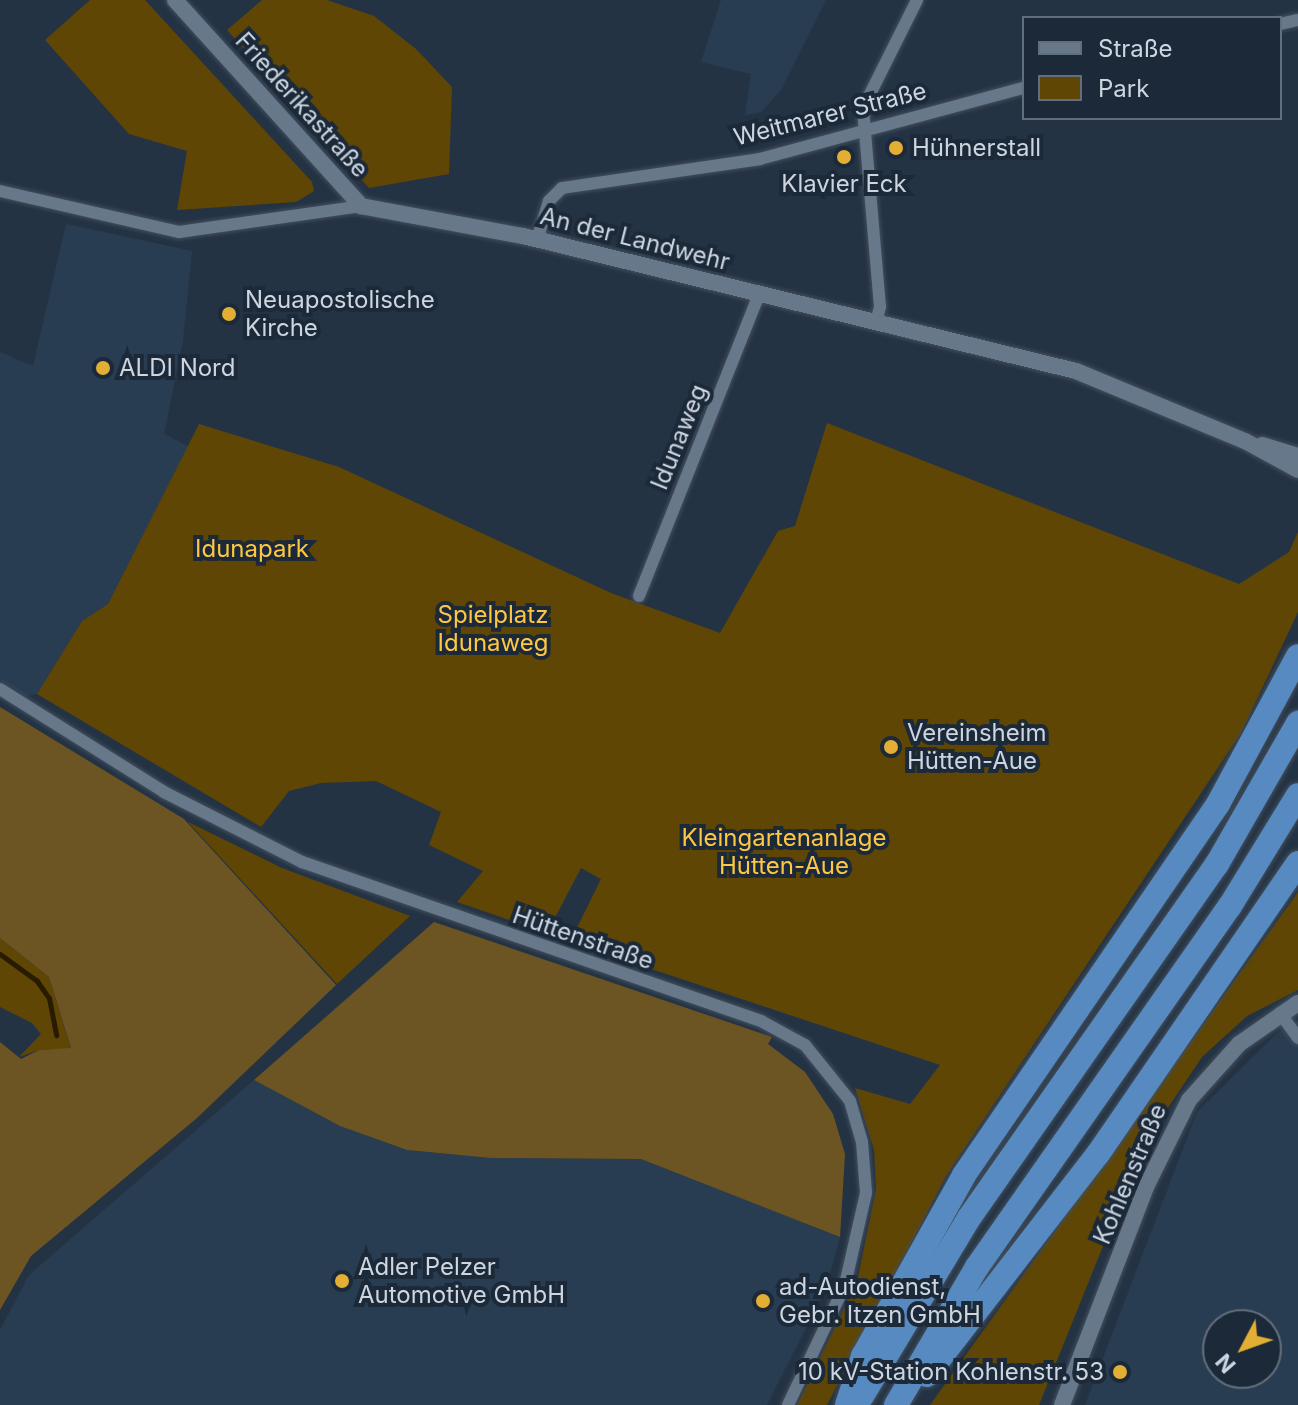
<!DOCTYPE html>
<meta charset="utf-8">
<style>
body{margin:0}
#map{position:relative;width:1298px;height:1405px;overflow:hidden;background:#243344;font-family:Inter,sans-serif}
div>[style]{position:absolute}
.built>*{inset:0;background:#293d52}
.green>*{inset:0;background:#5f4605}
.forest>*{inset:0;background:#6c5522}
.stream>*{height:5px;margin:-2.5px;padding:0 2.5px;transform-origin:2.5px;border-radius:2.5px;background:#281b00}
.roads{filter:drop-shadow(0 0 2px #424f5d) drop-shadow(0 0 2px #424f5d)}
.minor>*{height:12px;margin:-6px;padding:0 6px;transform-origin:6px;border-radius:6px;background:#67788b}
.tertiary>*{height:16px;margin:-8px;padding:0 8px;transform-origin:8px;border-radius:8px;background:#67788b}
.motorway>*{height:24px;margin:-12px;padding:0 12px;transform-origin:12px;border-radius:12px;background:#578ac1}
.dots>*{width:22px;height:22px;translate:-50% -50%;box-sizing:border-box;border:4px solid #1b2939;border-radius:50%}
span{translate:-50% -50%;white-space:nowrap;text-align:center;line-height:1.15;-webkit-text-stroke:8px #1b2939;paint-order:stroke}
.street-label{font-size:24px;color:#ccd5e0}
.poi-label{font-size:24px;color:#ccd5e0}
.left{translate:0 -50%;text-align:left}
.right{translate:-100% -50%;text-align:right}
.park-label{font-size:24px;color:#fec741}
.legend{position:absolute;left:1022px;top:16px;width:260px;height:104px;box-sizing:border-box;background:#1b2939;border:2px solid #626e7c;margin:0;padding:10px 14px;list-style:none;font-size:24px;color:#ccd5e0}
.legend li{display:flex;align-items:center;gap:16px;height:40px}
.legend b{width:40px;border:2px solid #626e7c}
.north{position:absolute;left:1202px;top:1309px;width:80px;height:80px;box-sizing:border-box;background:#1b2939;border:2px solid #626e7c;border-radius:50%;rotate:229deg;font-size:22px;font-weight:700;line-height:32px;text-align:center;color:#ccd5e0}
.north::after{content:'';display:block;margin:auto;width:28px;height:36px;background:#e2af34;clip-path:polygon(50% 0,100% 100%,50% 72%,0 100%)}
</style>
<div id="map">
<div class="built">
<div style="clip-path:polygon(721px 0,826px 0,781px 90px,761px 112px,745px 115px,751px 74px,701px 62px)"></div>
<div style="clip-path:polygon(66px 224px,192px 251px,183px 340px,164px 434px,188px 446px,108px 604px,82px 621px,37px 694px,26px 696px,0 680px,0 352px,33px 366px)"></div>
<div style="clip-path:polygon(evenodd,1298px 1021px,1298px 1405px,1085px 1405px,1197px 1112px,1278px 1032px,1298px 1021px,1218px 1325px,1266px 1325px,1266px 1373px,1218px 1373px,1218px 1325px)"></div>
<div style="clip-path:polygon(254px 1080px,340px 1126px,407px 1150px,491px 1158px,641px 1159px,840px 1237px,826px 1288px,767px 1405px,0 1405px,0 1330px,29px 1275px)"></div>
</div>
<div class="green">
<div style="clip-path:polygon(90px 0,145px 0,312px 182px,314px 191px,296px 202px,177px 210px,187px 151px,129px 134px,45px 40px)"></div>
<div style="clip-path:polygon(262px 0,327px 0,374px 16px,416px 49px,452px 87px,449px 174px,369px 188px,227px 30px)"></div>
<div style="clip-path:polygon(827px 423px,1239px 584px,1289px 552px,1298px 532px,1298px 612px,1241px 733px,946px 1176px,827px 1405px,797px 1405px,857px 1282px,876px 1189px,874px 1150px,855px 1088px,910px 1104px,940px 1065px,570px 942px,601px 879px,581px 868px,547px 933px,457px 902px,483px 871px,429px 845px,441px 812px,376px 781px,321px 783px,289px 791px,261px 827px,37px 694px,82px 621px,108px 604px,199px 424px,339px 467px,611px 593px,720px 633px,778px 531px,795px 526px)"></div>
<div style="clip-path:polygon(188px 822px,282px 868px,410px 916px,337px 984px)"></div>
<div style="clip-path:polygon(1298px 892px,1298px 990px,1247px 1016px,1202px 1057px,1145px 1142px,1039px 1405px,930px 1405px)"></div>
<div style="clip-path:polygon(0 938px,49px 977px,71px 1049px,39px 1050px,19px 1057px,41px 1034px,32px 1023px,0 1007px)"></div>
</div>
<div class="forest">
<div style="clip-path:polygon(0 707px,184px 819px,336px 985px,197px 1118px,31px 1256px,0 1310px,0 1042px,21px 1059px,39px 1050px,71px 1048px,49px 977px,0 938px)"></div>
<div style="clip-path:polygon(434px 922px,772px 1037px,768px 1044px,805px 1072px,833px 1114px,845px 1154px,840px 1237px,641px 1159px,491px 1158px,407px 1150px,340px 1126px,254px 1080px)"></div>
</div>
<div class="stream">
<div style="left:0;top:954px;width:46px;rotate:36.1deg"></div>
<div style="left:37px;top:981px;width:21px;rotate:55deg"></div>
<div style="left:49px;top:998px;width:38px;rotate:79deg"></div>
</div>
<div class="roads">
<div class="minor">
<div style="left:1280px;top:24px;width:18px;rotate:-13deg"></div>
<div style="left:0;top:191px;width:184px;rotate:12.9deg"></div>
<div style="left:179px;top:232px;width:184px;rotate:-8.1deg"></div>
<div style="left:537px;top:240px;width:41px;rotate:-72.9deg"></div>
<div style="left:549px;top:201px;width:18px;rotate:-45deg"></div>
<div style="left:562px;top:188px;width:200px;rotate:-8.3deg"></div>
<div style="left:760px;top:159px;width:273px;rotate:-15.1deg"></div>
<div style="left:876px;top:322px;width:16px;rotate:-75deg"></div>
<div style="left:880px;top:307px;width:200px;rotate:-94.9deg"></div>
<div style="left:863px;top:108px;width:121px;rotate:-63.4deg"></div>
<div style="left:639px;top:596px;width:325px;rotate:-68.3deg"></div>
<div style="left:0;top:689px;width:194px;rotate:32.1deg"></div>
<div style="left:164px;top:792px;width:155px;rotate:26.9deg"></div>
<div style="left:302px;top:862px;width:486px;rotate:19.1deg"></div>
<div style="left:761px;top:1021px;width:50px;rotate:28.6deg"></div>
<div style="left:805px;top:1045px;width:72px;rotate:51.2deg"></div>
<div style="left:850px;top:1101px;width:43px;rotate:73.7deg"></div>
<div style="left:862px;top:1142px;width:51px;rotate:85.5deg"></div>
<div style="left:866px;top:1193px;width:94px;rotate:102.9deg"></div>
<div style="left:845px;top:1285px;width:133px;rotate:115.4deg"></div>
<div style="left:1280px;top:1013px;width:31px;rotate:54deg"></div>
</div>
<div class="tertiary">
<div style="left:175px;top:0;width:278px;rotate:47.9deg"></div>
<div style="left:361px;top:206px;width:165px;rotate:10.5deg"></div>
<div style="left:523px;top:236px;width:569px;rotate:13.72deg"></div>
<div style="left:1076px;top:371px;width:183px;rotate:22.5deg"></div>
<div style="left:1245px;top:441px;width:60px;rotate:28.7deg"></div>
<div style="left:1262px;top:445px;width:38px;rotate:17deg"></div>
<div style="left:1062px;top:1405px;width:234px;rotate:-68.9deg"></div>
<div style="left:1146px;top:1187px;width:97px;rotate:-63.7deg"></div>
<div style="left:1189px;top:1100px;width:75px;rotate:-48.2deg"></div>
<div style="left:1239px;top:1044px;width:72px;rotate:-34.8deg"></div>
</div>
<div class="motorway">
<div style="left:927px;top:1375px;width:279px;rotate:-52.3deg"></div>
<div style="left:1098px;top:1154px;width:353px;rotate:-55.5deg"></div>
<div style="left:862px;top:1396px;width:208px;rotate:-59deg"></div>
<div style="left:969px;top:1218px;width:432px;rotate:-55deg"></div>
<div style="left:1217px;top:864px;width:163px;rotate:-60.1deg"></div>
<div style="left:847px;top:1405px;width:52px;rotate:-71.9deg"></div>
<div style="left:863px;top:1356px;width:207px;rotate:-60.8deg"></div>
<div style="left:964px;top:1175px;width:450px;rotate:-55.6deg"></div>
<div style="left:1218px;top:804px;width:168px;rotate:-61.6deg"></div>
<div style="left:896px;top:1405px;width:160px;rotate:-59.6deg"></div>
<div style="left:977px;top:1267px;width:441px;rotate:-55deg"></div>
<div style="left:1230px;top:906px;width:130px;rotate:-58.5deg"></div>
</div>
</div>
<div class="dots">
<div style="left:896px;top:148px;background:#e2af34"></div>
<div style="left:844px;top:157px;background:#e2af34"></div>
<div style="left:229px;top:314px;background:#e2af34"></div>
<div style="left:103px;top:368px;background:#e2af34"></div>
<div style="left:891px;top:747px;background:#e2af34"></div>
<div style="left:342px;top:1281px;background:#e2af34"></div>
<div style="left:763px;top:1301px;background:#e2af34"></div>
<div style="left:1120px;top:1372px;background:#e2af34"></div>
</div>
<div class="street-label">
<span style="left:302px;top:105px;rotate:48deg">Friederikastraße</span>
<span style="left:830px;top:114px;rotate:-14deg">Weitmarer Straße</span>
<span style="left:635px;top:239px;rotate:14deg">An der Landwehr</span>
<span style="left:679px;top:437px;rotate:-68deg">Idunaweg</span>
<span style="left:583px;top:938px;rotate:19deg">Hüttenstraße</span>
<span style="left:1130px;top:1174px;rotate:-67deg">Kohlenstraße</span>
</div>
<div class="poi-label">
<span class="left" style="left:912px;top:148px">Hühnerstall</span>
<span style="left:844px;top:184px">Klavier Eck</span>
<span class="left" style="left:245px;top:314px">Neuapostolische<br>Kirche</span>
<span class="left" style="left:119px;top:368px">ALDI Nord</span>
<span class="left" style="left:907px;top:747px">Vereinsheim<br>Hütten-Aue</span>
<span class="left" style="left:358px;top:1281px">Adler Pelzer<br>Automotive GmbH</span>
<span class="left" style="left:779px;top:1301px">ad-Autodienst,<br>Gebr. Itzen GmbH</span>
<span class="right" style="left:1104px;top:1372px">10 kV-Station Kohlenstr. 53</span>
</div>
<div class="park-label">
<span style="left:252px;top:549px">Idunapark</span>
<span style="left:493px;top:629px">Spielplatz<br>Idunaweg</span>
<span style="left:784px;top:852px">Kleingartenanlage<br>Hütten-Aue</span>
</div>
<ul class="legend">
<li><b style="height:10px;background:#67788b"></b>Straße</li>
<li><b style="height:22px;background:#5f4605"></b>Park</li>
</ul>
<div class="north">N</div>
</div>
